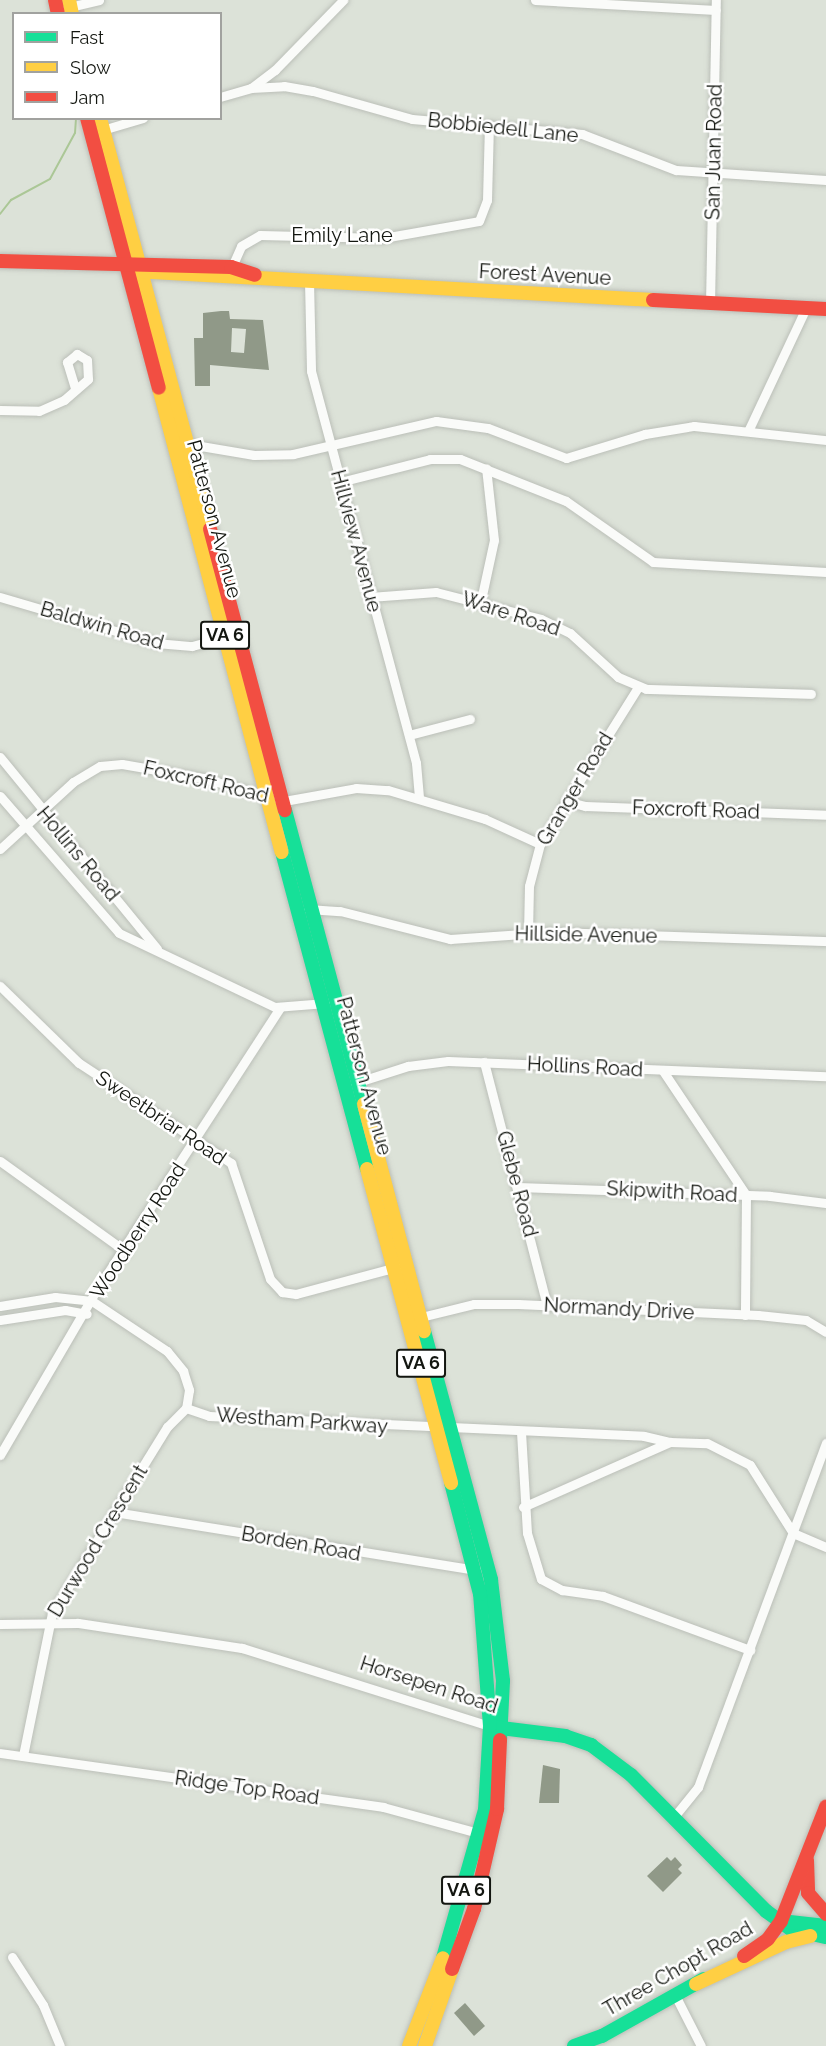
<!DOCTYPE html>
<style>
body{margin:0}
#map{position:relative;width:826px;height:2046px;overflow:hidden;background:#dce2d8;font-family:Raleway,sans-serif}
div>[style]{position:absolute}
.stream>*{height:2px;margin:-1px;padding:0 1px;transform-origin:1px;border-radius:1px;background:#abc796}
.building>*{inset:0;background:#909988}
.roads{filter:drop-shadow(0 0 2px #bbbfb8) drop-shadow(0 0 2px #bbbfb8)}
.street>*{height:9px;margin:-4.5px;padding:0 4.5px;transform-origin:4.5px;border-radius:4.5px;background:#fafbf9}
.fast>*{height:14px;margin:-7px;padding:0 7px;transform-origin:7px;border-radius:7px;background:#16e098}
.slow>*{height:14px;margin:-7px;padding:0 7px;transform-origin:7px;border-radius:7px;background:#ffcf43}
.jam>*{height:14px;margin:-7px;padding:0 7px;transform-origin:7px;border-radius:7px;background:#f24e42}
span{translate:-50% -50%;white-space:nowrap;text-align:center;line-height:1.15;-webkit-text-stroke:5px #fff;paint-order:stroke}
.shield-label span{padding:2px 4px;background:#fff;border:2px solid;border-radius:4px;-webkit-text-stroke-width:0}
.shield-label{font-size:18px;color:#131610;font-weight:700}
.street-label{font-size:20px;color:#131610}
.legend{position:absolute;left:12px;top:12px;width:210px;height:108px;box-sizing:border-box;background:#fff;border:2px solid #a1a29f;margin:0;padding:8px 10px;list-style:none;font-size:18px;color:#131610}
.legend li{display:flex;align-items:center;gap:12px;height:30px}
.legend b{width:30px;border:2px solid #a1a29f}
</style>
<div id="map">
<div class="stream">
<div style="left:0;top:214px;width:18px;rotate:-52deg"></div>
<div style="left:11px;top:200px;width:44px;rotate:-28.3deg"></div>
<div style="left:50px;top:179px;width:52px;rotate:-61.5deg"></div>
<div style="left:75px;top:133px;width:15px;rotate:-86deg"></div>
</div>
<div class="building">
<div style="clip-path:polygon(evenodd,221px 311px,229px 311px,230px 319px,263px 320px,269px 370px,210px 365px,210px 386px,195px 386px,194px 338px,203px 338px,203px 313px,221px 311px,232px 328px,246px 329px,244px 353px,231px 352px,232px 328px)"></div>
<div style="clip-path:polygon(543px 1765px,560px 1769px,559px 1803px,539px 1803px)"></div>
<div style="clip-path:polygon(667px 1857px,671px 1861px,675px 1857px,682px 1865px,678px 1869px,682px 1873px,663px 1892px,647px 1876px)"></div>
<div style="clip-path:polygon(465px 2003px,485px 2026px,474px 2036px,454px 2013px)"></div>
</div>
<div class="roads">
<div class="street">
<div style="left:535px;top:0;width:181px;rotate:3.2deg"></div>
<div style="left:65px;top:8px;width:35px;rotate:-13deg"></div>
<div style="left:251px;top:88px;width:33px;rotate:-3deg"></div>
<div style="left:284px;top:86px;width:29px;rotate:10deg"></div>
<div style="left:313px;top:91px;width:103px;rotate:15.8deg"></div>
<div style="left:412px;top:119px;width:171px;rotate:5deg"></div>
<div style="left:582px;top:134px;width:101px;rotate:21deg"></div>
<div style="left:676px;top:170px;width:150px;rotate:3.8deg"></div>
<div style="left:220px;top:97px;width:32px;rotate:-16deg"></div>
<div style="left:251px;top:88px;width:30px;rotate:-37deg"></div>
<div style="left:275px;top:70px;width:98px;rotate:-45.8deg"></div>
<div style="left:99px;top:131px;width:46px;rotate:-16.5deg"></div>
<div style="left:230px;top:271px;width:27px;rotate:-66deg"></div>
<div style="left:241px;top:246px;width:22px;rotate:-30deg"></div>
<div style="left:260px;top:235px;width:123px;rotate:1.4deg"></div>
<div style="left:383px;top:238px;width:97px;rotate:-10deg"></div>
<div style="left:479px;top:221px;width:22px;rotate:-69deg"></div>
<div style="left:487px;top:200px;width:75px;rotate:-88.5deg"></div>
<div style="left:309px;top:281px;width:90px;rotate:88.7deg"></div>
<div style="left:311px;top:371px;width:406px;rotate:75deg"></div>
<div style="left:416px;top:763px;width:35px;rotate:85deg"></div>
<div style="left:710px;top:304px;width:304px;rotate:-88.9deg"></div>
<div style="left:0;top:410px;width:39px;rotate:1deg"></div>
<div style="left:39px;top:411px;width:27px;rotate:-24deg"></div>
<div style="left:64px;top:400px;width:32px;rotate:-41deg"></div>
<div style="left:88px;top:379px;width:19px;rotate:-93deg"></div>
<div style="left:87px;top:360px;width:12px;rotate:-149deg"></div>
<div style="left:77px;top:354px;width:13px;rotate:141deg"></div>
<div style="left:67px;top:362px;width:28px;rotate:73deg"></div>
<div style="left:749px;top:429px;width:134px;rotate:-64.8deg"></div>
<div style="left:183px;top:443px;width:72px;rotate:9.6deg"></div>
<div style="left:254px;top:455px;width:39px;rotate:-1deg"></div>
<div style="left:293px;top:454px;width:147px;rotate:-13deg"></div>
<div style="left:436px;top:421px;width:52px;rotate:7.7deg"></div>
<div style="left:488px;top:428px;width:84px;rotate:21deg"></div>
<div style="left:566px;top:458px;width:83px;rotate:-16.9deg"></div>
<div style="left:645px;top:434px;width:50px;rotate:-9.3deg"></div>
<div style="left:694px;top:426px;width:133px;rotate:6.1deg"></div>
<div style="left:340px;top:482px;width:93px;rotate:-14.3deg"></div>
<div style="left:430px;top:459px;width:30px"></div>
<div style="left:460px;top:459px;width:114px;rotate:21.6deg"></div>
<div style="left:566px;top:501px;width:106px;rotate:35deg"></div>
<div style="left:653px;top:562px;width:173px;rotate:3.3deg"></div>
<div style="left:0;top:597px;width:163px;rotate:16.4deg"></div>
<div style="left:156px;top:643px;width:36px;rotate:5deg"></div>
<div style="left:192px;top:646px;width:38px;rotate:-15deg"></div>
<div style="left:370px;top:597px;width:66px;rotate:-4.3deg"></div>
<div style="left:436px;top:592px;width:108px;rotate:14.4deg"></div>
<div style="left:541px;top:619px;width:32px;rotate:26deg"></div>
<div style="left:570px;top:633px;width:65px;rotate:42.5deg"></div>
<div style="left:618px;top:677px;width:30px;rotate:23deg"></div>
<div style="left:646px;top:689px;width:165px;rotate:1.7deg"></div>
<div style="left:481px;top:600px;width:61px;rotate:-77.8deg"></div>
<div style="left:494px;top:540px;width:72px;rotate:-96.3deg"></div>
<div style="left:409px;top:735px;width:63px;rotate:-14.7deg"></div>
<div style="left:0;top:757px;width:248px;rotate:50.7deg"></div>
<div style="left:0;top:796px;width:181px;rotate:49deg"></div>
<div style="left:119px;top:933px;width:173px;rotate:25.4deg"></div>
<div style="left:275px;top:1007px;width:51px;rotate:-4.5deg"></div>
<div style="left:566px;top:801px;width:20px;rotate:15deg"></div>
<div style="left:585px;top:806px;width:241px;rotate:2.1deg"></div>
<div style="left:0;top:849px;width:99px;rotate:-42.5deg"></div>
<div style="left:73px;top:782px;width:31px;rotate:-31deg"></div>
<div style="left:100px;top:766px;width:22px;rotate:-5deg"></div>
<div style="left:122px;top:764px;width:82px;rotate:9.8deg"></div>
<div style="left:203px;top:778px;width:84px;rotate:15.9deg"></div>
<div style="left:284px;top:801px;width:73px;rotate:-10.2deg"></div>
<div style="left:356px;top:788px;width:32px;rotate:4deg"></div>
<div style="left:388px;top:790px;width:101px;rotate:16.6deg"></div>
<div style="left:485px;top:819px;width:60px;rotate:24.4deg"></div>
<div style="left:308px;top:909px;width:32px;rotate:4deg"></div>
<div style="left:340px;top:911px;width:114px;rotate:14.3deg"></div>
<div style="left:450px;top:939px;width:102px;rotate:-3.9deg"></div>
<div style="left:552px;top:932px;width:274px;rotate:1.9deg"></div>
<div style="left:528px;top:933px;width:47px;rotate:-88.8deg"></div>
<div style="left:529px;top:886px;width:43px;rotate:-75.3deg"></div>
<div style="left:540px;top:844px;width:185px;rotate:-58deg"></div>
<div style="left:0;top:986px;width:110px;rotate:44.3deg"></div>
<div style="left:79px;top:1063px;width:182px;rotate:33.3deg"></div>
<div style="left:231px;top:1163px;width:122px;rotate:71.4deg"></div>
<div style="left:270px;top:1279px;width:18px;rotate:47deg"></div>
<div style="left:282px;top:1292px;width:14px;rotate:8deg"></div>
<div style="left:296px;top:1294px;width:105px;rotate:-15deg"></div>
<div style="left:484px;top:1062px;width:252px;rotate:75.5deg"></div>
<div style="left:663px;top:1071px;width:149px;rotate:56.2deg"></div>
<div style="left:746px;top:1195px;width:120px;rotate:90.5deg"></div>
<div style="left:355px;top:1083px;width:56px;rotate:-17.8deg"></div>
<div style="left:408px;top:1066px;width:40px;rotate:-7.1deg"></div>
<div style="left:448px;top:1061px;width:378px;rotate:2.3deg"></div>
<div style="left:0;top:1161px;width:155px;rotate:35.8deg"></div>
<div style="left:518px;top:1187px;width:252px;rotate:2deg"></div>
<div style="left:770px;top:1196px;width:56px;rotate:7.1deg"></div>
<div style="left:0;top:1306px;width:56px;rotate:-9.3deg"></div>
<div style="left:55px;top:1297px;width:37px;rotate:6deg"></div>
<div style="left:92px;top:1301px;width:90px;rotate:33.7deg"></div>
<div style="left:167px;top:1351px;width:26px;rotate:51deg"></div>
<div style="left:183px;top:1371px;width:20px;rotate:72deg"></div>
<div style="left:189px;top:1390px;width:18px;rotate:99deg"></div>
<div style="left:186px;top:1408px;width:27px;rotate:135deg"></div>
<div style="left:167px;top:1427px;width:219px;rotate:121.7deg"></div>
<div style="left:52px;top:1613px;width:146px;rotate:101.5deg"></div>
<div style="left:417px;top:1318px;width:59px;rotate:-13.8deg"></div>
<div style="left:474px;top:1304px;width:44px"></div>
<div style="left:518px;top:1304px;width:240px;rotate:2.6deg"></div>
<div style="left:758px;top:1315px;width:48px;rotate:5.9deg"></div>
<div style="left:806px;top:1320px;width:23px;rotate:31deg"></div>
<div style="left:0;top:1320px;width:66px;rotate:-8.7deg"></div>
<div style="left:65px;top:1310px;width:22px;rotate:10deg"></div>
<div style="left:186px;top:1408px;width:24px;rotate:19deg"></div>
<div style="left:209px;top:1416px;width:435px;rotate:2.6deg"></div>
<div style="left:644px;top:1436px;width:27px;rotate:13deg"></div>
<div style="left:521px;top:1432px;width:101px;rotate:86.6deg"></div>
<div style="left:527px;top:1533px;width:48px;rotate:73.1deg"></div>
<div style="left:541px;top:1579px;width:24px;rotate:28deg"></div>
<div style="left:562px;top:1590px;width:41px;rotate:8.3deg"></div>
<div style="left:603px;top:1596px;width:157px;rotate:20.2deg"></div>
<div style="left:0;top:1455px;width:190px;rotate:-59.7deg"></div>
<div style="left:96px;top:1291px;width:338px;rotate:-57deg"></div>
<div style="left:523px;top:1507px;width:161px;rotate:-23.9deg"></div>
<div style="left:670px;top:1442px;width:37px;rotate:2deg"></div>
<div style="left:707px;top:1443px;width:48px;rotate:27.1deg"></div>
<div style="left:750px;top:1465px;width:80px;rotate:57.7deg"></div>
<div style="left:793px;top:1533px;width:36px;rotate:23deg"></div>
<div style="left:114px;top:1512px;width:367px;rotate:9.1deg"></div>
<div style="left:0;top:1624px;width:78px;rotate:-0.7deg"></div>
<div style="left:78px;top:1623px;width:166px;rotate:8.7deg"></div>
<div style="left:242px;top:1648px;width:260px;rotate:17.5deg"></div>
<div style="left:0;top:1753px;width:387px;rotate:8deg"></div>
<div style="left:383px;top:1807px;width:103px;rotate:15.3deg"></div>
<div style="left:673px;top:1818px;width:40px;rotate:-51deg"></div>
<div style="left:698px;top:1787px;width:367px;rotate:-69.6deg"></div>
<div style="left:12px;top:1957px;width:57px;rotate:57.1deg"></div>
<div style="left:43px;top:2005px;width:44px;rotate:67.5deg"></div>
<div style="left:675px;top:1995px;width:57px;rotate:63deg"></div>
</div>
<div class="fast">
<div style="left:285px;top:810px;width:304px;rotate:75deg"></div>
<div style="left:282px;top:852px;width:328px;rotate:75deg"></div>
<div style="left:424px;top:1331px;width:258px;rotate:74.9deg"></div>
<div style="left:491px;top:1580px;width:102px;rotate:83.2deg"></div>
<div style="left:503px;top:1681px;width:59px;rotate:92.9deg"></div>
<div style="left:493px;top:1727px;width:73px;rotate:7.1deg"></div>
<div style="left:565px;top:1736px;width:28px;rotate:19deg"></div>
<div style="left:591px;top:1745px;width:50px;rotate:36.9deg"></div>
<div style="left:631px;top:1775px;width:192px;rotate:45.2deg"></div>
<div style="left:766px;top:1911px;width:31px;rotate:36deg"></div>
<div style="left:791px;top:1929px;width:36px;rotate:13deg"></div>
<div style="left:781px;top:1921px;width:45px;rotate:6.3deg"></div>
<div style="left:443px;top:1958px;width:154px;rotate:-74.2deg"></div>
<div style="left:485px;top:1810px;width:84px;rotate:-86.6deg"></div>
<div style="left:490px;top:1726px;width:132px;rotate:-94.3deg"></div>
<div style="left:480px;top:1594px;width:115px;rotate:-104.6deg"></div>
<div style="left:574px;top:2046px;width:30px;rotate:-20deg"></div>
<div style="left:602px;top:2036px;width:117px;rotate:-29.2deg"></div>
</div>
<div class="slow">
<div style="left:69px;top:0;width:14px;rotate:78deg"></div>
<div style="left:100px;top:118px;width:425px;rotate:75deg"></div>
<div style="left:134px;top:271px;width:520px;rotate:3.2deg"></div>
<div style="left:159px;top:388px;width:480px;rotate:75.2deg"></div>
<div style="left:364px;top:1104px;width:235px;rotate:75.2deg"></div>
<div style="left:367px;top:1169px;width:325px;rotate:75deg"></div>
<div style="left:696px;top:1984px;width:99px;rotate:-25deg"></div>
<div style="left:786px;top:1942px;width:25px;rotate:-14deg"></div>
<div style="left:409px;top:2046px;width:94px;rotate:-68.9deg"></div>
<div style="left:425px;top:2046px;width:82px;rotate:-70.7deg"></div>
</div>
<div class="jam">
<div style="left:55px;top:0;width:14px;rotate:78deg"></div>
<div style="left:87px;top:118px;width:279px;rotate:75.1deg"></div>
<div style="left:0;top:261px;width:231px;rotate:1.5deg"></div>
<div style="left:231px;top:267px;width:25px;rotate:18deg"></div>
<div style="left:653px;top:300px;width:173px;rotate:3deg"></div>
<div style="left:210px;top:529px;width:291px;rotate:75.1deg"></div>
<div style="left:807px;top:1860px;width:33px;rotate:88deg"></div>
<div style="left:808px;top:1893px;width:28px;rotate:49deg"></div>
<div style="left:744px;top:1956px;width:29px;rotate:-35deg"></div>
<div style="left:768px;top:1939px;width:22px;rotate:-54deg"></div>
<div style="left:781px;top:1921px;width:123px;rotate:-68.5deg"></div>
<div style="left:452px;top:1969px;width:64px;rotate:-69.9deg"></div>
<div style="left:474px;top:1909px;width:103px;rotate:-77deg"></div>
<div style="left:497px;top:1809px;width:69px;rotate:-87.5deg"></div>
</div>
</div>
<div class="shield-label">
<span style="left:225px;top:635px">VA 6</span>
<span style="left:421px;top:1363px">VA 6</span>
<span style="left:466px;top:1890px">VA 6</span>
</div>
<div class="street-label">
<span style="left:503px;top:128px;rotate:6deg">Bobbiedell Lane</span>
<span style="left:714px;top:152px;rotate:-89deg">San Juan Road</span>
<span style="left:342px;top:235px">Emily Lane</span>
<span style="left:545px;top:275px;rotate:3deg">Forest Avenue</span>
<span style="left:214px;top:519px;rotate:75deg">Patterson Avenue</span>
<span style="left:356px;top:541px;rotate:75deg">Hillview Avenue</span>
<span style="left:511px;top:614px;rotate:18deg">Ware Road</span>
<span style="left:102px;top:626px;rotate:16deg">Baldwin Road</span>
<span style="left:206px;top:782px;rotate:13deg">Foxcroft Road</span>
<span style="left:575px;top:789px;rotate:-59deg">Granger Road</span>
<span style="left:696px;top:810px;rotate:2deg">Foxcroft Road</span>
<span style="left:78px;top:854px;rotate:50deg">Hollins Road</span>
<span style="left:586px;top:935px;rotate:1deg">Hillside Avenue</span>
<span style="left:585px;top:1067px;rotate:3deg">Hollins Road</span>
<span style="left:364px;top:1076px;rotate:75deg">Patterson Avenue</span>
<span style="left:161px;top:1118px;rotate:34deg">Sweetbriar Road</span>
<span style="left:517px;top:1184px;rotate:75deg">Glebe Road</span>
<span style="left:672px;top:1192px;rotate:3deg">Skipwith Road</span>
<span style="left:138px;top:1231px;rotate:-57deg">Woodberry Road</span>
<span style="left:619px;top:1309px;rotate:3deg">Normandy Drive</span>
<span style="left:302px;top:1421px;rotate:4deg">Westham Parkway</span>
<span style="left:98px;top:1541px;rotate:-59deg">Durwood Crescent</span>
<span style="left:301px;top:1544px;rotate:10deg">Borden Road</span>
<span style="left:429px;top:1685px;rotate:18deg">Horsepen Road</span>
<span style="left:247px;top:1788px;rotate:8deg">Ridge Top Road</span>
<span style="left:678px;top:1969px;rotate:-30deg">Three Chopt Road</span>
</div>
<ul class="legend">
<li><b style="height:8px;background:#16e098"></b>Fast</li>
<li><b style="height:8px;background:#ffcf43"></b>Slow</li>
<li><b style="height:8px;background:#f24e42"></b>Jam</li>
</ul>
</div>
